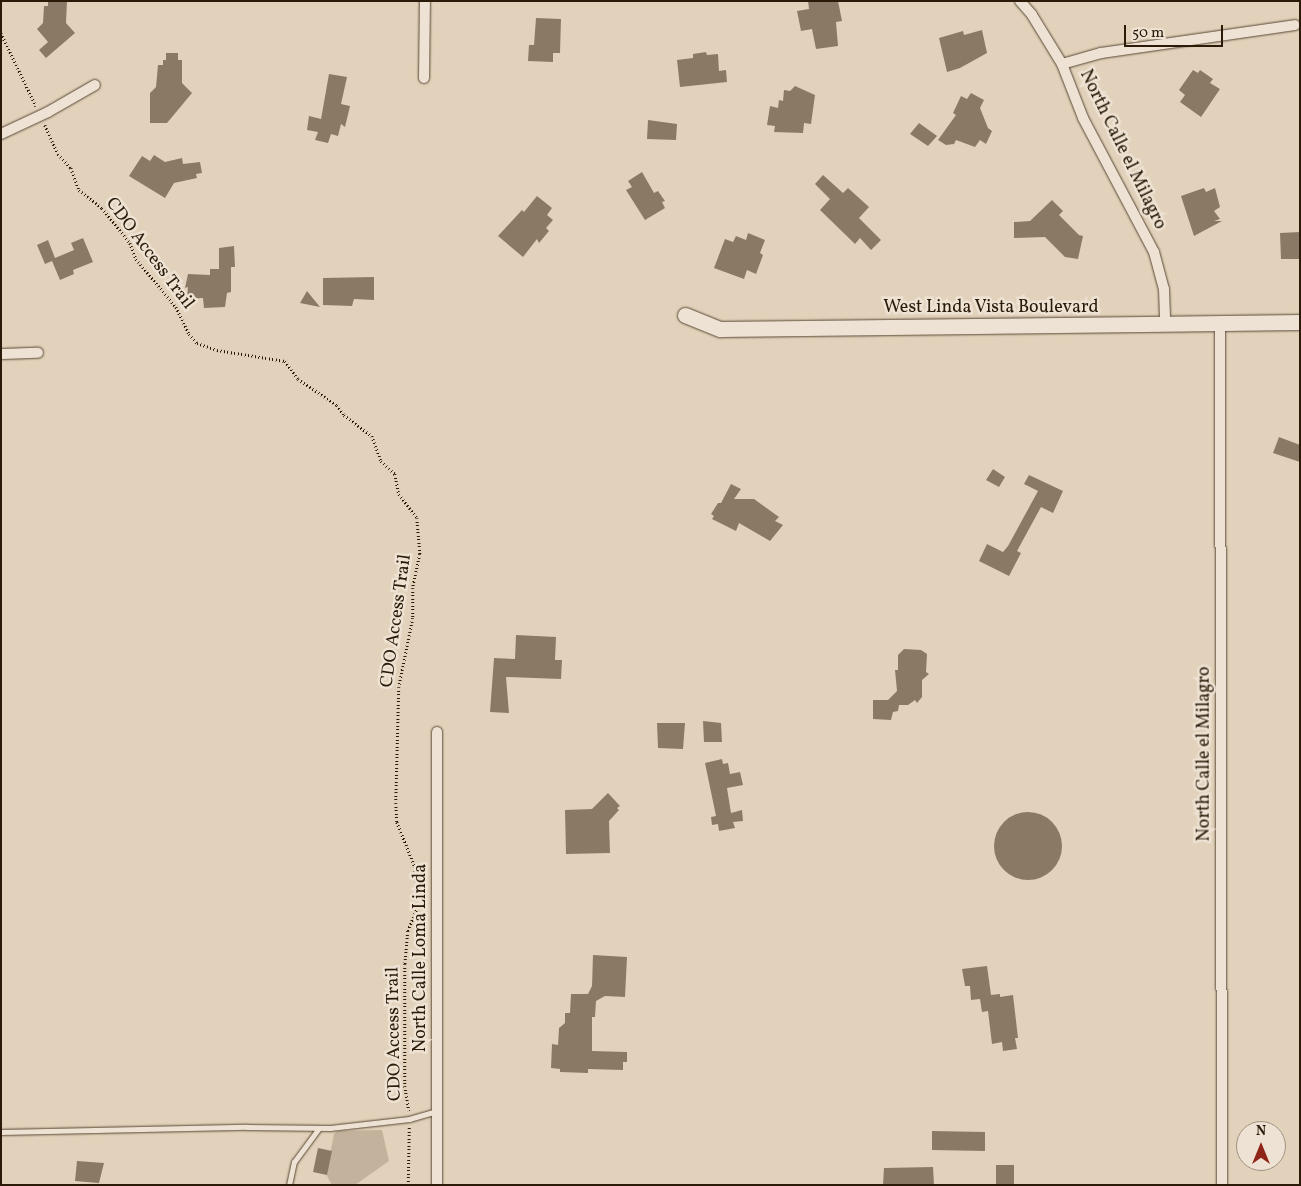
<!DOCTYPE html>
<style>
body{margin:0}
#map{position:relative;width:1301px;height:1186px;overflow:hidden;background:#e3d2bb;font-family:Vollkorn,serif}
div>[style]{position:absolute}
.green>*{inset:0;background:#c4b39c}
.building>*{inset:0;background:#8a7a65}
.round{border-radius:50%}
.path>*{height:2.5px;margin-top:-1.25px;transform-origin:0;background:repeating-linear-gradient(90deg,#2a1a07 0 1px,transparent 0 3.5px)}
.roads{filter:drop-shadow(0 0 1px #584834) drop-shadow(0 0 1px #584834)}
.lane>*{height:5px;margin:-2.5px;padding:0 2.5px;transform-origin:2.5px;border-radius:2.5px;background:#ede2d3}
.street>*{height:10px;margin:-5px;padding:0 5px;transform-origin:5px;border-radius:5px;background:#ede2d3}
.secondary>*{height:15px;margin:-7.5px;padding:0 7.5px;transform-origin:7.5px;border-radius:7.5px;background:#ede2d3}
span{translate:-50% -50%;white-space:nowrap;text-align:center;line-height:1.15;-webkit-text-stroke:5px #ede2d3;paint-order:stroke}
.street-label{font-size:18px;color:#2a1a07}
.frame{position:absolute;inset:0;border:2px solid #2a1a07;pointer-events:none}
.north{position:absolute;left:1236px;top:1121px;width:50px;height:50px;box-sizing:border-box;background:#ede2d3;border:1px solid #9f9281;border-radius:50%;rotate:0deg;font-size:14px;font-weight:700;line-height:20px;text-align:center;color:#2a1a07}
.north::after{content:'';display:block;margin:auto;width:18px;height:22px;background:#8f2418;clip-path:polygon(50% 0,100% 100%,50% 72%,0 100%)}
.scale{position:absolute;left:1124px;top:25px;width:99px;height:22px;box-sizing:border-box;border:2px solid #2a1a07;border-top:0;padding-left:6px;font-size:15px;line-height:18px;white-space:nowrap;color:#2a1a07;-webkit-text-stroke:4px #ede2d3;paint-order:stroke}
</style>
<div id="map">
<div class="green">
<div style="clip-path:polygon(382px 1130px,389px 1161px,355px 1185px,332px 1185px,326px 1174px,334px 1134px,338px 1131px)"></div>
</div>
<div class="building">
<div style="clip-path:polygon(48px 1px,67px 1px,66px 23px,75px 33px,46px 58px,39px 50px,48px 42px,37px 29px,43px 23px,44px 6px,48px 6px)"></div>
<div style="clip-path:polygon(808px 1px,838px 1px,842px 21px,836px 22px,838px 46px,816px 49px,812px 29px,801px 31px,797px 11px,809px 9px)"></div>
<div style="clip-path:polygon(536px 18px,561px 19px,560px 53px,553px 53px,553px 62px,528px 61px,529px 45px,534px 45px)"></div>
<div style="clip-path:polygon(982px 30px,987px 53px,960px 68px,947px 72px,939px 38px,963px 31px,964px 35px)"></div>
<div style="clip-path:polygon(706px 52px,707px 55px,718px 54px,719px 71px,726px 70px,727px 82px,680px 87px,677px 60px,693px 58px,693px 54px)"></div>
<div style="clip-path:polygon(166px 53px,178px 53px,178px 60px,182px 60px,182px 83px,192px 93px,167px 123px,150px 123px,150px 93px,156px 87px,158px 65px,163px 65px,163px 60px,166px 60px)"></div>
<div style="clip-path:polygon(1193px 70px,1198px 73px,1200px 70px,1213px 79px,1210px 83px,1220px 89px,1201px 117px,1180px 102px,1185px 95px,1179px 90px)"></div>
<div style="clip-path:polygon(329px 74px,347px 77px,341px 104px,350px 106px,345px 127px,341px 124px,338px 136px,331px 134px,328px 143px,315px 140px,318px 132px,307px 130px,309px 116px,321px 119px)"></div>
<div style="clip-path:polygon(795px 86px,815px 95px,811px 124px,804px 123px,803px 133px,774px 132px,775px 126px,767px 125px,770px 106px,778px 108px,779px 100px,783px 101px,784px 90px,790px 91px)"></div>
<div style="clip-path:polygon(971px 93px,984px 100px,980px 108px,988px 128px,992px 131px,986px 144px,980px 140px,975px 147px,956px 140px,954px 144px,946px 145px,938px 140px,956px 115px,953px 113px,961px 96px,967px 99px)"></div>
<div style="clip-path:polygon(648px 120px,677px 124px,676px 140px,647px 139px)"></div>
<div style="clip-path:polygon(919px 123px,937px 136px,928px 146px,910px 134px)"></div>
<div style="clip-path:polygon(154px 155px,165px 162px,182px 158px,183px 164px,200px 162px,202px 173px,196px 174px,197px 178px,174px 183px,165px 198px,129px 176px,142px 156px,150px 161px)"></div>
<div style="clip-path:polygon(642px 172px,654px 193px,658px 191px,665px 201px,662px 202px,665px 208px,645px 220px,626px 190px,632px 187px,628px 181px)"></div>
<div style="clip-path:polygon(823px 175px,843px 193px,848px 188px,869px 207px,859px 218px,881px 240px,871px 250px,860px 238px,855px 244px,820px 210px,830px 199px,815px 184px)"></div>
<div style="clip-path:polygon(1204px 188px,1206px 192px,1215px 188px,1220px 207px,1214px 211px,1220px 219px,1214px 221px,1222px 221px,1194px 236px,1181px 196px)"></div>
<div style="clip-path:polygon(537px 196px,552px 208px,547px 215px,553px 220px,546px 228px,549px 231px,539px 243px,537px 239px,523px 257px,498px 236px,522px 210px,524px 212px)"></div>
<div style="clip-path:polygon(1052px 200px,1063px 211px,1059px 215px,1079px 235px,1083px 236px,1078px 259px,1065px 257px,1045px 237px,1014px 238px,1014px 222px,1030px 221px)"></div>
<div style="clip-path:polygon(1300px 232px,1300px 259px,1281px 259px,1280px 233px)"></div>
<div style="clip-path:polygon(748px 233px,765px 240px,760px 253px,763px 255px,756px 274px,747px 270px,744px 279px,714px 268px,725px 239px,733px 242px,736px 236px,746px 240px)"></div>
<div style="clip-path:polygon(83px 238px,93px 262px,73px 270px,74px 274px,60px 280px,52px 261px,45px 264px,37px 245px,48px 240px,55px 258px,74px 250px,71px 243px)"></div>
<div style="clip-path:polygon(234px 246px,235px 267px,231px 267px,231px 292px,227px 293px,225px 307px,204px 308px,203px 298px,187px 299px,188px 287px,185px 288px,188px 274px,210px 275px,210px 269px,219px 269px,219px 248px)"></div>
<div style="clip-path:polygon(374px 277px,374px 300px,354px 299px,352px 306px,323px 305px,323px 278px)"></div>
<div style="clip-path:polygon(307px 291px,320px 307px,300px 303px)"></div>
<div style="clip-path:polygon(1279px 437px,1300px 445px,1300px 462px,1273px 453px)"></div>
<div style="clip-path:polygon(993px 469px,1005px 477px,999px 487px,986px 480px)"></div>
<div style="clip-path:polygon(1029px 475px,1063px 491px,1053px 513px,1041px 507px,1017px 551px,1021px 553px,1009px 576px,979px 561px,987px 544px,1003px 552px,1008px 546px,1038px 491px,1024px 484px)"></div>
<div style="clip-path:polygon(731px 484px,741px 489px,734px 499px,754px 499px,779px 517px,775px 521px,783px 525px,770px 541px,739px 523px,736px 531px,712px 519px,714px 516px,711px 514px,718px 503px,721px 503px)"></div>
<div style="clip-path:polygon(516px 635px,556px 637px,555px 660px,562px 660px,561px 679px,506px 677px,509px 713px,490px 712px,494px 658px,515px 659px)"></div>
<div style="clip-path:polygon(904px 649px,921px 650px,927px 654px,926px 672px,929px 674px,922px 680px,922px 697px,917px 703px,915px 700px,908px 705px,899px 705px,898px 711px,893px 712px,891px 720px,873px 719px,873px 700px,888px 700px,897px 691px,895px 670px,898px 670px,898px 655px)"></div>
<div style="clip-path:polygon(703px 721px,721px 723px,722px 742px,704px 742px)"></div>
<div style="clip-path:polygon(657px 723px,685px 723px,683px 749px,658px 748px)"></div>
<div style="clip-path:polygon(722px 759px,723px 764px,728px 763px,730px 774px,740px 772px,743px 785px,727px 788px,731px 813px,742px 810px,743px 821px,733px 822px,735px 828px,719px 831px,718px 824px,712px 825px,711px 817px,716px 816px,705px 763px)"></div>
<div style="clip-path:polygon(608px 793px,620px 806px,617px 808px,619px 810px,609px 821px,610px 853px,566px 854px,565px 810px,592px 809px)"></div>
<div class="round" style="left:994px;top:812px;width:68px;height:68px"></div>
<div style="clip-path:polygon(593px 955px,627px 957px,625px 997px,605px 996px,596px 1001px,595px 1017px,592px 1017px,592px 1051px,627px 1052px,627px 1062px,623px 1062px,623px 1070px,588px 1069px,588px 1073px,560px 1072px,560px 1069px,551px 1068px,552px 1044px,558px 1045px,559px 1028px,565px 1023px,565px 1013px,570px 1013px,571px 994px,588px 994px,592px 986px)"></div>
<div style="clip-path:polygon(987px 966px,991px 995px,1000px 994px,1000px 997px,1013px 995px,1018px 1038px,1015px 1038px,1017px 1049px,1003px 1051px,1002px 1042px,992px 1044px,988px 1011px,982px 1012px,980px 999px,971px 1000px,970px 986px,965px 986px,962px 969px)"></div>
<div style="clip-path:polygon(932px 1131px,985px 1132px,985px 1151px,932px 1150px)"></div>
<div style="clip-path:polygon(318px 1148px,332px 1151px,327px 1175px,313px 1172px)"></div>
<div style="clip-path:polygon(77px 1161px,104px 1163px,99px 1183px,75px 1181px)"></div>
<div style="clip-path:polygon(996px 1165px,1014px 1165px,1014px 1185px,996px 1185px)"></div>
<div style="clip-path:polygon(933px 1167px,934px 1185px,883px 1185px,884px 1168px)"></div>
</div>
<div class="path">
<div style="left:1px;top:33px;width:81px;rotate:64.4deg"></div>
<div style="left:45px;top:125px;width:32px;rotate:66deg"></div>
<div style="left:58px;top:154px;width:19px;rotate:47deg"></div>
<div style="left:71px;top:168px;width:23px;rotate:70deg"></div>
<div style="left:79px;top:190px;width:29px;rotate:38deg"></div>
<div style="left:102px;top:208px;width:45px;rotate:51.3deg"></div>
<div style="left:130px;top:243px;width:17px;rotate:69deg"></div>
<div style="left:136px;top:259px;width:62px;rotate:50.2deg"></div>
<div style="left:176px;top:307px;width:30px;rotate:64deg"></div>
<div style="left:189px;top:334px;width:12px;rotate:48deg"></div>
<div style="left:197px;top:343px;width:21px;rotate:19deg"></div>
<div style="left:217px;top:350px;width:69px;rotate:9.2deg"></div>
<div style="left:285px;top:361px;width:22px;rotate:54deg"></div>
<div style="left:298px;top:379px;width:47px;rotate:33.7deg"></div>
<div style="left:337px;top:405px;width:12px;rotate:55deg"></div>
<div style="left:344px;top:415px;width:35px;rotate:37deg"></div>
<div style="left:372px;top:436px;width:27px;rotate:70deg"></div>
<div style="left:381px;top:461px;width:19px;rotate:43deg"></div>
<div style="left:395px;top:474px;width:20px;rotate:79deg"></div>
<div style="left:399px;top:494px;width:30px;rotate:53deg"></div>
<div style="left:417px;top:518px;width:36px;rotate:85deg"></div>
<div style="left:420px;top:554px;width:35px;rotate:102deg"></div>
<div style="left:413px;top:588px;width:30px;rotate:90deg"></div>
<div style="left:413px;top:618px;width:70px;rotate:101.5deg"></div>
<div style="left:399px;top:687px;width:116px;rotate:91.5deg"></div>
<div style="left:396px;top:803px;width:19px;rotate:87deg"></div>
<div style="left:397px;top:822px;width:48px;rotate:68.2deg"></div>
<div style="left:415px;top:867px;width:13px;rotate:86deg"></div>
<div style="left:416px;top:880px;width:14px;rotate:69deg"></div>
<div style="left:421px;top:893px;width:11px;rotate:100deg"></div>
<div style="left:419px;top:904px;width:29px;rotate:112deg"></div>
<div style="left:408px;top:931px;width:33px;rotate:95deg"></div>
<div style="left:405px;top:964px;width:122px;rotate:90deg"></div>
<div style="left:405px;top:1086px;width:25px;rotate:81deg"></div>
<div style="left:408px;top:1185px;width:59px;rotate:-89deg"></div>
</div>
<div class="roads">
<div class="lane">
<div style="left:1px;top:1132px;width:246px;rotate:-1.2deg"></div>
<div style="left:247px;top:1127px;width:83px;rotate:0.7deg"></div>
<div style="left:330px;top:1128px;width:80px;rotate:-6.5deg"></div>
<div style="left:409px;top:1119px;width:29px;rotate:-16deg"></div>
<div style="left:289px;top:1185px;width:24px;rotate:-78deg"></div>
<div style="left:294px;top:1162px;width:42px;rotate:-53.7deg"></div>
</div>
<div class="street">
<div style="left:1020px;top:1px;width:18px;rotate:49deg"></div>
<div style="left:1032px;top:15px;width:57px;rotate:58.5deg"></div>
<div style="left:1062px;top:64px;width:58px;rotate:68.7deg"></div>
<div style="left:1083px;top:118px;width:152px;rotate:62.1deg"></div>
<div style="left:1154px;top:252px;width:38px;rotate:75deg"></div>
<div style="left:1164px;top:289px;width:36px;rotate:88deg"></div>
<div style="left:1062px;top:64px;width:41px;rotate:-15.8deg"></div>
<div style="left:1101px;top:53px;width:196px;rotate:-8.2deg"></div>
<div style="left:424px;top:78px;width:77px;rotate:-89.3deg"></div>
<div style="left:1px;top:134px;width:52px;rotate:-25.1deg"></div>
<div style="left:48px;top:112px;width:54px;rotate:-29.9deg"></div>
<div style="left:1220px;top:323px;width:862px;rotate:89.87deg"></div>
<div style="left:1px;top:354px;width:37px;rotate:-2deg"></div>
<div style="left:437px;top:732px;width:453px;rotate:90deg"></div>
</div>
<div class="secondary">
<div style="left:685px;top:315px;width:38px;rotate:22deg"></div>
<div style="left:720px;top:329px;width:580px;rotate:-0.69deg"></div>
</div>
</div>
<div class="street-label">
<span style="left:1122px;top:150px;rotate:64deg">North Calle el Milagro</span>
<span style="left:149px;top:254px;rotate:53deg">CDO Access Trail</span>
<span style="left:991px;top:308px">West Linda Vista Boulevard</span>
<span style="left:397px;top:621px;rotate:-82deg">CDO Access Trail</span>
<span style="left:1205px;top:754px;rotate:-90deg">North Calle el Milagro</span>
<span style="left:421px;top:958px;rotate:-90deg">North Calle Loma Linda</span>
<span style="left:395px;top:1034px;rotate:-91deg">CDO Access Trail</span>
</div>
<div class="frame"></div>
<div class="north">N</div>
<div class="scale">50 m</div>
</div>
